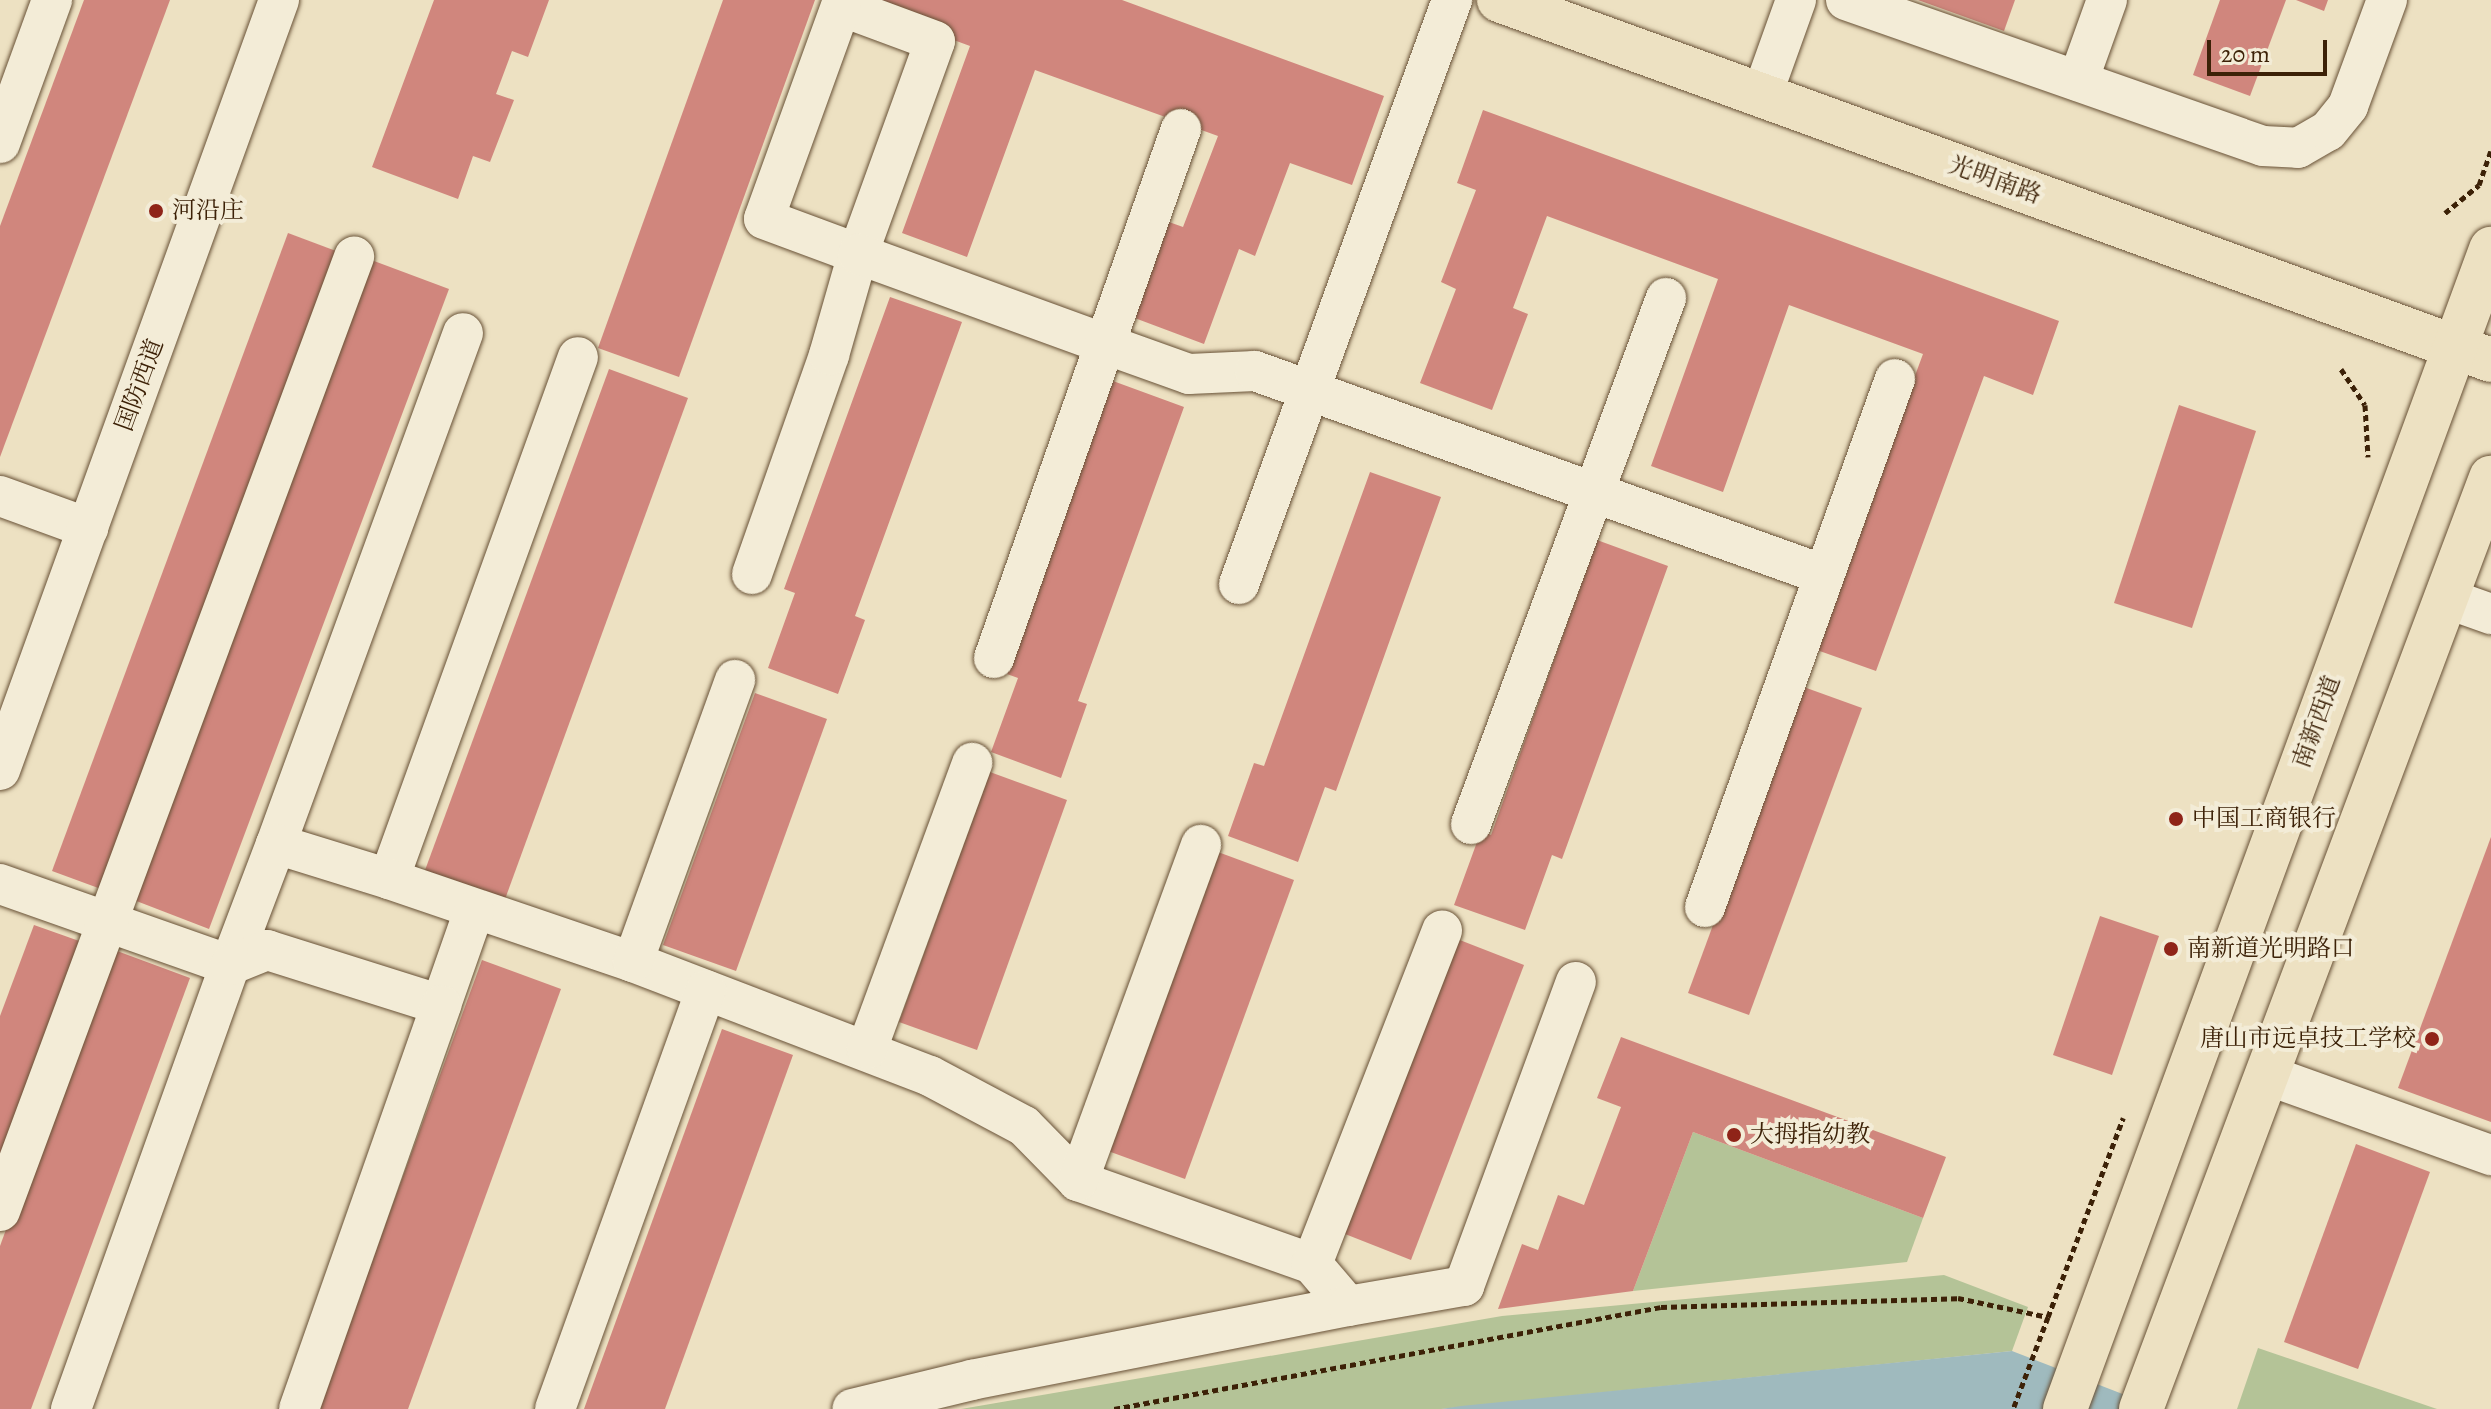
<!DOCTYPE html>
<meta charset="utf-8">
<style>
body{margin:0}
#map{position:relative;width:2491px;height:1409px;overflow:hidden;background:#ede1c2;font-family:Alegreya,"Noto Serif SC",serif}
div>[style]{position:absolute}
.green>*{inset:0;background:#b4c397}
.water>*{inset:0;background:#9fbabe}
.building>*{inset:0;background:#d0867d}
.path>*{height:5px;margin-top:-2.5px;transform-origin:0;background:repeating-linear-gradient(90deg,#3c2107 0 6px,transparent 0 10px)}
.roads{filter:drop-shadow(0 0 2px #685136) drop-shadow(0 0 2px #685136)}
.minor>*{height:40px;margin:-20px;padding:0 20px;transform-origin:20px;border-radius:20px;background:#f3ecd7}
.major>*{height:44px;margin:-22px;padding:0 22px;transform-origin:22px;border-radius:22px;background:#ede1c2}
.dots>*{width:22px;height:22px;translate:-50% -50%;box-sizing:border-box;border:4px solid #f3ecd7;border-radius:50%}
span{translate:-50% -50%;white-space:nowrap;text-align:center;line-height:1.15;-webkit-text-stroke:8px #f3ecd7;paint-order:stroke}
.street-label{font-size:24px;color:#3c2107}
.poi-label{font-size:24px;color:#3c2107}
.left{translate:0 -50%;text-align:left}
.right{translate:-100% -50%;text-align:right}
.scale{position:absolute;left:2207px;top:40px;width:120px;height:36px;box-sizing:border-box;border:4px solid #3c2107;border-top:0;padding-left:10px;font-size:24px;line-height:28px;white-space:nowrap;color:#3c2107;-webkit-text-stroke:6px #f3ecd7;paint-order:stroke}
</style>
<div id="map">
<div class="green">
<div style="clip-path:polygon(1693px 1132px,1923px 1218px,1907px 1262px,1633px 1291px)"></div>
<div style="clip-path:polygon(1944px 1275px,2028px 1307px,2012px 1351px,1441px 1409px,961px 1409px,1502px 1316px)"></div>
<div style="clip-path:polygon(2258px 1348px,2437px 1409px,2237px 1409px)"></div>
</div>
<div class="water">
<div style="clip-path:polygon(2012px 1351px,2161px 1409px,1441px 1409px,1461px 1406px)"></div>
</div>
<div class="building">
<div style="clip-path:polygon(84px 0,170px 0,0 457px,0 226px)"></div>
<div style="clip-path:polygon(434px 0,549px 0,528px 57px,512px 51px,496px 94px,514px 100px,490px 162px,473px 156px,458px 199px,372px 167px)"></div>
<div style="clip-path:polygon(723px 0,815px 0,679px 377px,598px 348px)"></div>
<div style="clip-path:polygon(845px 0,1122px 0,1384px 96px,1352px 185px,1290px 163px,1255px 256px,1239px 249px,1204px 344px,1132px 317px,1169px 222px,1183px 227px,1218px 136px,1035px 70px,967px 257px,902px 233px,970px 46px)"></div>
<div style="clip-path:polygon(1918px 0,2015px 0,2004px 31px)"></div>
<div style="clip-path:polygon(2220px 0,2286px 0,2250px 96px,2193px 75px)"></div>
<div style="clip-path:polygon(2296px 0,2328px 0,2324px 11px)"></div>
<div style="clip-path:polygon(1483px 110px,2059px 321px,2033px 395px,1984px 376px,1876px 671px,1814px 649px,1923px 354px,1789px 305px,1723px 492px,1651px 466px,1718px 279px,1547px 216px,1513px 308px,1528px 314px,1492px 410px,1420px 383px,1456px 289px,1441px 282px,1476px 190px,1457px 183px)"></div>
<div style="clip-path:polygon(288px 233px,336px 251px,101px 889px,52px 871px)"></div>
<div style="clip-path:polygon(366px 258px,449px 289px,209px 929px,126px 897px)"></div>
<div style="clip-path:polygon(890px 297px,962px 322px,855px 616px,865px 620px,838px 694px,768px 668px,795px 593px,784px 589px)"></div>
<div style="clip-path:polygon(609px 369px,688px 398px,504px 902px,424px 873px)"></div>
<div style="clip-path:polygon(1113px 381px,1184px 407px,1078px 701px,1087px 704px,1061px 778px,991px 752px,1018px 678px,1007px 674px)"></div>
<div style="clip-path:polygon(2179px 405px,2256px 431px,2192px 628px,2114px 603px)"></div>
<div style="clip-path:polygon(1370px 472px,1441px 497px,1336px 791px,1325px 787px,1298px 862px,1228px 836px,1254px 763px,1264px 766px)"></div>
<div style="clip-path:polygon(1597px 540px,1668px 566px,1562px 859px,1552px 855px,1525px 930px,1454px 905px,1481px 831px,1491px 835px)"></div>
<div style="clip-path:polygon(1801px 686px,1862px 708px,1749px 1015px,1688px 993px)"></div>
<div style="clip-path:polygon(755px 693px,827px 719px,736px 971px,663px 945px)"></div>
<div style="clip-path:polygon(990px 772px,1067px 800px,977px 1050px,899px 1022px)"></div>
<div style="clip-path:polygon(2491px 837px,2491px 1122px,2398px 1088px)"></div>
<div style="clip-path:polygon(1218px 852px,1294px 880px,1185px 1179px,1108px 1151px)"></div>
<div style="clip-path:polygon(2100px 916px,2159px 936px,2112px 1075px,2053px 1055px)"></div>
<div style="clip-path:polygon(34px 925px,82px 942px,0 1165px,0 1016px)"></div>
<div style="clip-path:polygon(1452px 937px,1524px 965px,1411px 1260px,1340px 1232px)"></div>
<div style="clip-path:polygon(109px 948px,190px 978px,31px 1409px,0 1409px,0 1246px)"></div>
<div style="clip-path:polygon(482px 960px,561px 989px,408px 1409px,318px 1409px)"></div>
<div style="clip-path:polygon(722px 1029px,793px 1055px,665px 1409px,584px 1409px)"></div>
<div style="clip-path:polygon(1621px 1037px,1946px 1157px,1923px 1218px,1693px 1132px,1633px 1291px,1498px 1309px,1522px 1244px,1538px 1250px,1558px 1195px,1584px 1205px,1621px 1107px,1597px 1098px)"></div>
<div style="clip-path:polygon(2356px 1144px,2430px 1172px,2358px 1369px,2284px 1342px)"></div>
</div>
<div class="path">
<div style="left:2445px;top:213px;width:44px;rotate:-39.5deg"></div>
<div style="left:2479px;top:185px;width:36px;rotate:-71deg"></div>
<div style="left:2341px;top:369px;width:43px;rotate:56.3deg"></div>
<div style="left:2365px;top:405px;width:52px;rotate:86.7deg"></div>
<div style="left:2048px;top:1317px;width:213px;rotate:-69.3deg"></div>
<div style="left:1114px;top:1409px;width:556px;rotate:-10.56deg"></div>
<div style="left:1661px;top:1307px;width:297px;rotate:-1.7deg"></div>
<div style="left:1958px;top:1298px;width:92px;rotate:11.9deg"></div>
<div style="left:2048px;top:1317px;width:98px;rotate:110.8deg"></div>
</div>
<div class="roads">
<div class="minor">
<div style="left:1846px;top:0;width:442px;rotate:19.3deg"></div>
<div style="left:2263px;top:146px;width:35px;rotate:3deg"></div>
<div style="left:2298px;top:148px;width:34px;rotate:-30deg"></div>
<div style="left:2328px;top:131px;width:32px;rotate:-51deg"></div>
<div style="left:2348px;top:106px;width:113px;rotate:-69.8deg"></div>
<div style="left:2078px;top:81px;width:86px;rotate:-70.3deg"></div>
<div style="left:1762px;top:95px;width:101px;rotate:-70.3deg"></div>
<div style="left:0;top:143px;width:152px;rotate:-70deg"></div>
<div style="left:0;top:496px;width:94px;rotate:20deg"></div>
<div style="left:752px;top:574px;width:232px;rotate:-70.6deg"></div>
<div style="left:829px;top:355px;width:105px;rotate:-74deg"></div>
<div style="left:858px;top:254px;width:226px;rotate:-70.1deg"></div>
<div style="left:935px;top:41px;width:100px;rotate:-159.6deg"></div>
<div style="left:841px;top:6px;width:226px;rotate:109.9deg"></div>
<div style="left:764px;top:219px;width:100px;rotate:20.4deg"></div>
<div style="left:858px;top:254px;width:263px;rotate:20deg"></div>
<div style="left:1105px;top:344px;width:89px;rotate:19.7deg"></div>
<div style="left:1189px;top:374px;width:66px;rotate:-2.6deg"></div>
<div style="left:1255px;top:371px;width:604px;rotate:19.72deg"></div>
<div style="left:1239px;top:584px;width:622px;rotate:-69.96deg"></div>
<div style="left:2446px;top:598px;width:48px;rotate:19.6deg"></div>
<div style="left:994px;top:658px;width:561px;rotate:-70.53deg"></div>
<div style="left:0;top:770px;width:819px;rotate:-70.08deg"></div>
<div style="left:1471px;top:824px;width:561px;rotate:-69.66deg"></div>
<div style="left:276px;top:844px;width:544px;rotate:-69.9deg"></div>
<div style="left:389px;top:879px;width:555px;rotate:-70.1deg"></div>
<div style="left:0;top:884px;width:244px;rotate:19.4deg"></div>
<div style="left:230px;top:965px;width:129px;rotate:-69.2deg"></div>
<div style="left:276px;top:844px;width:118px;rotate:17.2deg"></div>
<div style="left:389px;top:879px;width:258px;rotate:18.8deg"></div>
<div style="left:633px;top:962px;width:318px;rotate:21deg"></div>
<div style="left:930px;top:1076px;width:106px;rotate:28deg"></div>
<div style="left:1024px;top:1126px;width:77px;rotate:45.5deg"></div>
<div style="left:1078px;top:1181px;width:248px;rotate:19.5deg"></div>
<div style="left:1312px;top:1264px;width:55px;rotate:49.4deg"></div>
<div style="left:1348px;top:1306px;width:383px;rotate:168.9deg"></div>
<div style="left:972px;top:1380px;width:123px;rotate:166.4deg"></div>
<div style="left:1705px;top:907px;width:561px;rotate:-70.21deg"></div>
<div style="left:633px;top:962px;width:300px;rotate:-70.1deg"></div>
<div style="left:867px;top:1049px;width:305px;rotate:-69.8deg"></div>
<div style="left:2267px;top:1075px;width:238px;rotate:19.7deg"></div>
<div style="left:1078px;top:1181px;width:358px;rotate:-69.9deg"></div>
<div style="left:0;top:1211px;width:1018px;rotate:-69.64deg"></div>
<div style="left:1312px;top:1264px;width:358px;rotate:-68.7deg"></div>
<div style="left:1348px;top:1306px;width:118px;rotate:-9.8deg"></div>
<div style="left:1464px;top:1286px;width:324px;rotate:-69.8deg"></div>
<div style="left:71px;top:1409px;width:472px;rotate:-70.3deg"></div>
<div style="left:230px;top:965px;width:40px;rotate:-22deg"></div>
<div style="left:267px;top:950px;width:182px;rotate:17.5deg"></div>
<div style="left:441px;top:1005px;width:100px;rotate:-70.7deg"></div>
<div style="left:299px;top:1409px;width:428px;rotate:-70.6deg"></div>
<div style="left:555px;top:1409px;width:445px;rotate:-70.2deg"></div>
</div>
<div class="major">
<div style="left:1499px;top:0;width:1055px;rotate:19.95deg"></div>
<div style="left:2065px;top:1409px;width:1236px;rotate:-69.83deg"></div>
<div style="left:2141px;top:1409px;width:995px;rotate:-69.4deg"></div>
</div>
</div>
<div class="dots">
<div style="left:156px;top:211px;background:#8f2418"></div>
<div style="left:2176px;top:819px;background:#8f2418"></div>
<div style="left:2171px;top:949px;background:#8f2418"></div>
<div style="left:2432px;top:1039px;background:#8f2418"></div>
<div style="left:1734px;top:1135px;background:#8f2418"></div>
</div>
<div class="street-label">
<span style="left:1995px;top:180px;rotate:20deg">光明南路</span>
<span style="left:140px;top:385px;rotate:-70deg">国防西道</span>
<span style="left:2317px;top:722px;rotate:-70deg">南新西道</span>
</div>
<div class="poi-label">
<span class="left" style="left:172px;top:211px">河沿庄</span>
<span class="left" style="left:2192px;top:819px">中国工商银行</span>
<span class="left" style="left:2187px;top:949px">南新道光明路口</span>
<span class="right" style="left:2416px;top:1039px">唐山市远卓技工学校</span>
<span class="left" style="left:1750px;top:1135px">大拇指幼教</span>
</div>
<div class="scale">20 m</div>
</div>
